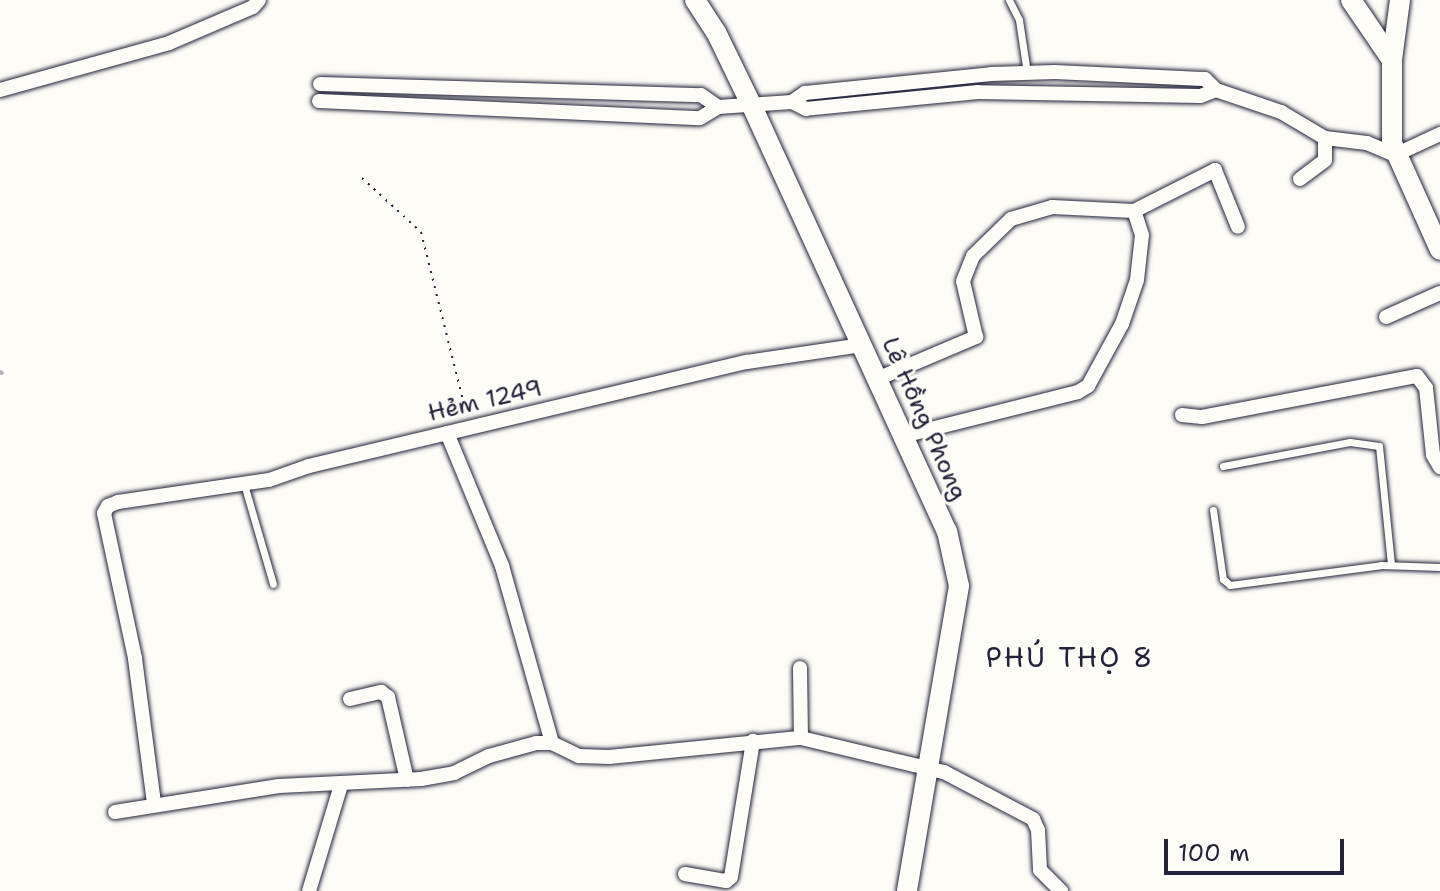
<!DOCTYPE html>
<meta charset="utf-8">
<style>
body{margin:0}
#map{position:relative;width:1440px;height:891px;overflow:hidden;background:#fdfcf7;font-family:"Shantell Sans",sans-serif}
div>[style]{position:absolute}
.stream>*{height:4px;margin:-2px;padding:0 2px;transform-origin:2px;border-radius:2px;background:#b2b2b7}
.path>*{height:2px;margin-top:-1px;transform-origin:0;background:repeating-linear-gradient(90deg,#22223b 0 2px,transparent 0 8px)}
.roads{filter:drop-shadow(0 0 2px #22223b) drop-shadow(0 0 2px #22223b)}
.lane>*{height:7px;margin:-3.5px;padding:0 3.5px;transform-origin:3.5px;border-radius:3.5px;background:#fdfcf7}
.street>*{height:14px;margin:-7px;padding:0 7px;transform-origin:7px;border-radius:7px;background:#fdfcf7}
.secondary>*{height:20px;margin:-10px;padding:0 10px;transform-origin:10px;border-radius:10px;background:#fdfcf7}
span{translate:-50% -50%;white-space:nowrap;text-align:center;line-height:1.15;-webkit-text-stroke:6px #fdfcf7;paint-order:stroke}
.street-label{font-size:24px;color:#22223b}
.quarter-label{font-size:28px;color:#22223b;letter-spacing:2px}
.scale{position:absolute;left:1164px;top:839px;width:180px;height:36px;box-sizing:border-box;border:4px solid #22223b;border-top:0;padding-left:10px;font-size:24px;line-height:28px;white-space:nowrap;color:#22223b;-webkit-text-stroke:6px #fdfcf7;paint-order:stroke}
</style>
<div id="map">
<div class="stream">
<div style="left:0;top:372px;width:2px;rotate:27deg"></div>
</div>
<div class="path">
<div style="left:362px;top:178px;width:80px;rotate:42.5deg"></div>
<div style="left:421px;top:232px;width:190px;rotate:76deg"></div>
</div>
<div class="roads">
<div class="lane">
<div style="left:1009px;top:0;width:22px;rotate:63deg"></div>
<div style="left:1019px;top:20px;width:54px;rotate:81.4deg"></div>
<div style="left:1223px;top:466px;width:129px;rotate:-10.7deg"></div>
<div style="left:1350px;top:442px;width:29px;rotate:8deg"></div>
<div style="left:1379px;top:446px;width:119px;rotate:84.2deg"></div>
<div style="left:244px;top:484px;width:104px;rotate:73.8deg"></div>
<div style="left:1213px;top:510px;width:70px;rotate:81.8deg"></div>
<div style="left:1223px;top:579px;width:9px;rotate:41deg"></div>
<div style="left:1230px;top:585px;width:152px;rotate:-7.5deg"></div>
<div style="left:1381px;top:565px;width:59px;rotate:1.9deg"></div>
</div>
<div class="street">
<div style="left:320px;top:84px;width:381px;rotate:1.7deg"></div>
<div style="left:701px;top:95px;width:21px;rotate:35deg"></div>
<div style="left:0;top:90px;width:175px;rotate:-15.5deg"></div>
<div style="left:169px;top:43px;width:91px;rotate:-23.2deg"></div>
<div style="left:253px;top:7px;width:9px;rotate:-49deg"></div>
<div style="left:1216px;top:90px;width:17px;rotate:159deg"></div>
<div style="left:1200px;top:96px;width:222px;rotate:-179deg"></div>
<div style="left:978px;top:92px;width:173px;rotate:174.4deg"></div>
<div style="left:806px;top:109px;width:16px;rotate:-153deg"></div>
<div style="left:792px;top:102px;width:16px;rotate:-35deg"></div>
<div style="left:805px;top:93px;width:187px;rotate:-5.8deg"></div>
<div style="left:991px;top:74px;width:64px;rotate:-1.8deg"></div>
<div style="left:1055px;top:72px;width:150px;rotate:2.7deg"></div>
<div style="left:1205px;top:79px;width:16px;rotate:45deg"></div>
<div style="left:1216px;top:90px;width:69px;rotate:18.7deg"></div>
<div style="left:1281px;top:112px;width:51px;rotate:30.6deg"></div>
<div style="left:1325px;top:138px;width:42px;rotate:6.8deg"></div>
<div style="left:1367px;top:143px;width:30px;rotate:23deg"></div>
<div style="left:1395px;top:155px;width:50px;rotate:-25deg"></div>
<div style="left:319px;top:101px;width:381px;rotate:2.6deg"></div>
<div style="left:700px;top:118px;width:21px;rotate:-31deg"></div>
<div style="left:718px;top:107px;width:74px;rotate:-3.9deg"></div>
<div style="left:1300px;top:179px;width:31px;rotate:-37deg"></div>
<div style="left:1325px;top:160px;width:22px;rotate:-90deg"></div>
<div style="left:1386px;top:317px;width:59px;rotate:-24deg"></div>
<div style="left:877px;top:379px;width:108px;rotate:-23deg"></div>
<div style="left:976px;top:337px;width:57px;rotate:-103.1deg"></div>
<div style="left:963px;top:281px;width:27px;rotate:-68deg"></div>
<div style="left:973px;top:256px;width:53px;rotate:-44.2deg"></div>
<div style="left:1011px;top:219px;width:43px;rotate:-16.3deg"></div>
<div style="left:1052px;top:207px;width:82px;rotate:2.8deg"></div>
<div style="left:1182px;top:415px;width:20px;rotate:6deg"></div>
<div style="left:1202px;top:417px;width:219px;rotate:-10.8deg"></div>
<div style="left:1417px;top:376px;width:15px;rotate:53deg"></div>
<div style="left:1426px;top:388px;width:67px;rotate:84deg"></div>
<div style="left:1433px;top:455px;width:14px;rotate:60deg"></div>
<div style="left:447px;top:433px;width:144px;rotate:67.5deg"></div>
<div style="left:502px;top:566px;width:184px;rotate:74.2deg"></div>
<div style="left:903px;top:436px;width:180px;rotate:-14.1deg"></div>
<div style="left:1078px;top:392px;width:12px;rotate:-31deg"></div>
<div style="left:1088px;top:386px;width:71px;rotate:-61.3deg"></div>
<div style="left:1122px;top:324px;width:46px;rotate:-71.2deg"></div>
<div style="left:1137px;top:280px;width:45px;rotate:-83.7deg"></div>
<div style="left:1142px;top:235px;width:25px;rotate:-108deg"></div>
<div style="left:1134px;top:211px;width:91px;rotate:-26.8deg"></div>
<div style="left:1215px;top:170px;width:61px;rotate:68deg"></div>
<div style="left:800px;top:668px;width:70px;rotate:89.2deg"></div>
<div style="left:350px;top:699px;width:32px;rotate:-13deg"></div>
<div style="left:381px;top:692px;width:9px;rotate:36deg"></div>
<div style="left:388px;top:697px;width:85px;rotate:77.1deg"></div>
<div style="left:154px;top:803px;width:146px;rotate:-97.5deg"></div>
<div style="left:135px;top:658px;width:148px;rotate:-102.1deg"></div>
<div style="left:104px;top:513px;width:8px;rotate:-60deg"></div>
<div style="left:108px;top:506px;width:11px;rotate:-22deg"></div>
<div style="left:118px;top:502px;width:153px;rotate:-8.3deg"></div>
<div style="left:269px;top:480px;width:42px;rotate:-19.3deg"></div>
<div style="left:309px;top:466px;width:450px;rotate:-13.4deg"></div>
<div style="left:747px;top:362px;width:116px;rotate:-8.4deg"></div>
<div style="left:115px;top:812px;width:166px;rotate:-9deg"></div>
<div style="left:279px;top:786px;width:142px;rotate:-2.8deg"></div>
<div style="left:421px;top:779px;width:34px;rotate:-10deg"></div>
<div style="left:454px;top:773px;width:39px;rotate:-26deg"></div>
<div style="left:489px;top:756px;width:49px;rotate:-15.5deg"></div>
<div style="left:536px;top:743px;width:16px"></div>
<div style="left:552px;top:743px;width:30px;rotate:26deg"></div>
<div style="left:579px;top:756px;width:30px;rotate:2deg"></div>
<div style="left:609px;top:757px;width:193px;rotate:-5.7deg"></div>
<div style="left:801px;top:738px;width:147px;rotate:13.4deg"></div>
<div style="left:944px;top:772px;width:101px;rotate:27.8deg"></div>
<div style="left:1033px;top:819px;width:12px;rotate:66deg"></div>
<div style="left:1038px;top:830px;width:40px;rotate:87.1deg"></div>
<div style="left:1040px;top:870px;width:30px;rotate:45deg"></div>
<div style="left:685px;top:874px;width:42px;rotate:9.7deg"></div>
<div style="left:726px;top:881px;width:6px;rotate:-39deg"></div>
<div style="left:731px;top:877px;width:138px;rotate:-80.8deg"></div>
<div style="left:309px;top:891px;width:111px;rotate:-73.2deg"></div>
</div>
<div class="secondary">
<div style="left:695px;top:0;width:38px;rotate:57deg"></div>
<div style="left:716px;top:32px;width:82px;rotate:64.1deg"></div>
<div style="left:752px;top:106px;width:468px;rotate:65.4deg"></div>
<div style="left:947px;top:531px;width:56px;rotate:77.7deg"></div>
<div style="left:959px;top:586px;width:309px;rotate:99.7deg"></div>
<div style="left:1351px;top:0;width:73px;rotate:55.7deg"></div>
<div style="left:1400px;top:0;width:61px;rotate:97.6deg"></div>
<div style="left:1392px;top:60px;width:83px;rotate:90deg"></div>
<div style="left:1392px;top:143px;width:117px;rotate:65.8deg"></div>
</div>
</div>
<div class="street-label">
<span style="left:485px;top:401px;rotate:-13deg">Hẻm 1249</span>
<span style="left:924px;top:419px;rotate:66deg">Lê Hồng Phong</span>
</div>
<div class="quarter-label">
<span style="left:1070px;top:657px">PHÚ THỌ 8</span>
</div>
<div class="scale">100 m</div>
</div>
